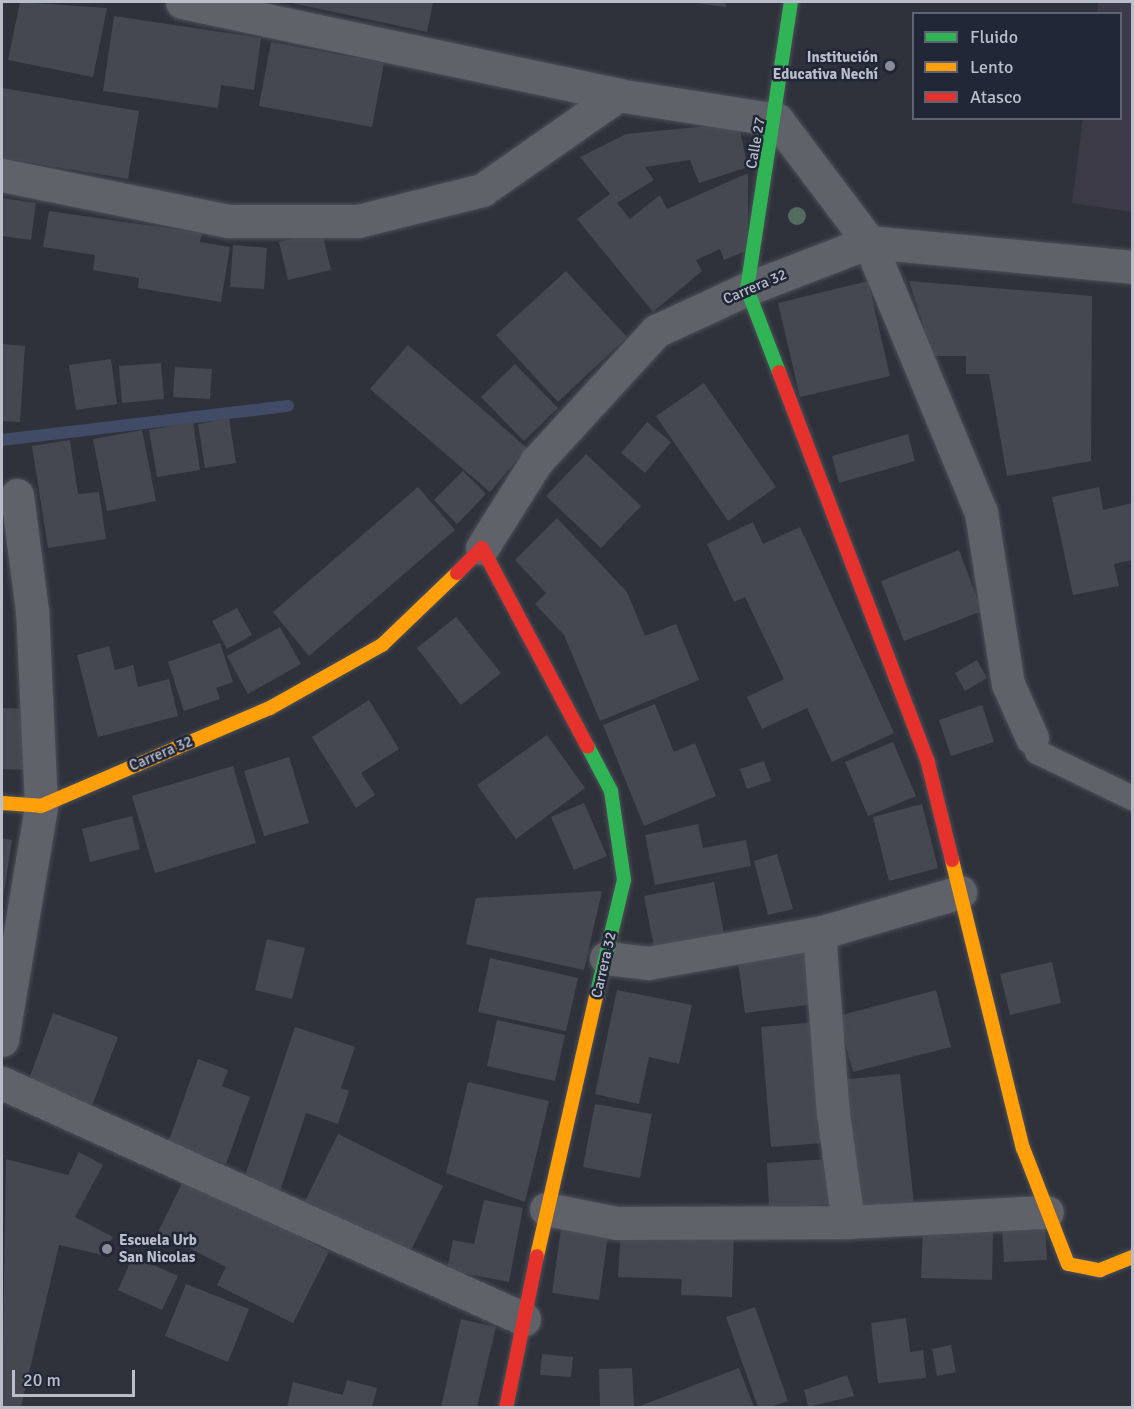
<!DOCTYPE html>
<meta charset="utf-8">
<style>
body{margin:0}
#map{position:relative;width:1134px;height:1409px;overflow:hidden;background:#2f323b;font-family:Signika,sans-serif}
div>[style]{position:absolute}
.medical>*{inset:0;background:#3c3a47}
.stream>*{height:12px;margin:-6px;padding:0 6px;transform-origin:6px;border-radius:6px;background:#404b66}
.building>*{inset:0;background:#454850}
.roads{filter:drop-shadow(0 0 2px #4c4f56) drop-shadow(0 0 2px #4c4f56)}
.lane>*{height:24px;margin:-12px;padding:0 12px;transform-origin:12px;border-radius:12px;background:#5f6269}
.street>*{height:33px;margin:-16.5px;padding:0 16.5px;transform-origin:16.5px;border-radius:16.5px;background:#5f6269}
.fast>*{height:14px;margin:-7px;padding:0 7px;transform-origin:7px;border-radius:7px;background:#30b455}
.slow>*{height:14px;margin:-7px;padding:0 7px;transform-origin:7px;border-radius:7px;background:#ff9f0a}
.jam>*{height:14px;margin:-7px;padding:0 7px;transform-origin:7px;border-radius:7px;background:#e5322d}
.trees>*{width:18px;height:18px;margin:-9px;border-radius:50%;background:#546b61}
.dots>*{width:16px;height:16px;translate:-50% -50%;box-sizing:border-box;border:3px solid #212736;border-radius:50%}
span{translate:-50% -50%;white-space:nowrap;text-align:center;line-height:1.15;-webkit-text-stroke:5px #212736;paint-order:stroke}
.poi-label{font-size:15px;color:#babecb;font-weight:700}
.right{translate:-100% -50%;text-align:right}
.left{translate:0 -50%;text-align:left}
.street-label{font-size:15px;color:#babecb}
.frame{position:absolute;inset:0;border:3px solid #babecb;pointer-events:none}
.legend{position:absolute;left:912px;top:12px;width:210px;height:108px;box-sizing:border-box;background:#212736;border:2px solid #5e6372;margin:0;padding:8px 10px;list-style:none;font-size:18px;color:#babecb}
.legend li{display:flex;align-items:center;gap:12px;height:30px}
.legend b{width:30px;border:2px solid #5e6372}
.scale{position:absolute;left:12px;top:1370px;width:123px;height:27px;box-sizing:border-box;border:3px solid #babecb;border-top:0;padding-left:8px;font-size:18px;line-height:21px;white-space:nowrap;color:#babecb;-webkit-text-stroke:4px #212736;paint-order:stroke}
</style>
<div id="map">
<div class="medical">
<div style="clip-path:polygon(1098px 2px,1132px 2px,1132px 212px,1072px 203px,1083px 119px,1120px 118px,1120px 14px,1097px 13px)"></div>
</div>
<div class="stream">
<div style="left:2px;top:440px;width:288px;rotate:-6.8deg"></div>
</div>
<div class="building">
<div style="clip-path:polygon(20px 2px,107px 8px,93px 77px,8px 60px)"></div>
<div style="clip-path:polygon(287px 2px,433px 2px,427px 32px)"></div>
<div style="clip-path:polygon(696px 2px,725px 2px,726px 7px,696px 3px)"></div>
<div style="clip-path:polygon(114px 16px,261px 38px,254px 90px,221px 85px,218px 108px,103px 91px)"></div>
<div style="clip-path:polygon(271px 42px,384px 63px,372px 127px,259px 106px)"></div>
<div style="clip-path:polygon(2px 88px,139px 111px,128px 179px,2px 158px)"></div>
<div style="clip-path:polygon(738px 123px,748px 167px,699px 183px,690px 160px,645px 167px,654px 180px,617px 203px,630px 219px,660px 195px,667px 209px,748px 173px,748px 250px,724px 260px,720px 249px,696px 260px,702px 271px,653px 312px,577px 219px,610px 194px,580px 157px,626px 134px)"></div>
<div style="clip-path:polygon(2px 198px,36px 203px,31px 240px,2px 236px)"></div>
<div style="clip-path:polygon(49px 211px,202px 233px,200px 242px,230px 247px,221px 302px,138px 288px,139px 278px,93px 270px,95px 255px,43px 247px)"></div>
<div style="clip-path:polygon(322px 232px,331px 270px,288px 280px,279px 242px)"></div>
<div style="clip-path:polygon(233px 245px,267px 248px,264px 289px,230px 287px)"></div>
<div style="clip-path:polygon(566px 271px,627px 337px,558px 402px,496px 335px)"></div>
<div style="clip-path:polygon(868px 281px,890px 376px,800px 397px,778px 303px)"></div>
<div style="clip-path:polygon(909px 281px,1092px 296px,1091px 461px,1007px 476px,989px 374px,966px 374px,966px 356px,933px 356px)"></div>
<div style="clip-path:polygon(2px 344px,25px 346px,20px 422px,2px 421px)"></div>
<div style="clip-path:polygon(408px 345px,527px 448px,490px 492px,370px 389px)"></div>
<div style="clip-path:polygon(111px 359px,117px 404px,76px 410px,69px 365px)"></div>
<div style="clip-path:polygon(161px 363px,164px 399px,122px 403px,119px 366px)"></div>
<div style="clip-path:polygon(515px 364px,558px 408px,524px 441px,481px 397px)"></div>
<div style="clip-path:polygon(175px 367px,212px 369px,210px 399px,173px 397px)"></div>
<div style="clip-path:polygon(704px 383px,776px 487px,728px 521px,656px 416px)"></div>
<div style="clip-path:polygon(229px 418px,236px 463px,205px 468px,198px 424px)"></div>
<div style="clip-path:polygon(193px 422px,200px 470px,157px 477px,149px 430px)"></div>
<div style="clip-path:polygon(647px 422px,671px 442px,645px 473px,621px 453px)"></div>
<div style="clip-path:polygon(142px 430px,156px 501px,107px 511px,93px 439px)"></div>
<div style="clip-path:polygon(908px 434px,915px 461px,839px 483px,832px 456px)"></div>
<div style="clip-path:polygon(70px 440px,78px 494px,99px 492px,106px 539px,48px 548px,32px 446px)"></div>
<div style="clip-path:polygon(586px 454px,641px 506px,601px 548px,546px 496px)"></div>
<div style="clip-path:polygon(463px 471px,486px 494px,457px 524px,434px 500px)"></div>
<div style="clip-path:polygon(418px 487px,455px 530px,309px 656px,273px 612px)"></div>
<div style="clip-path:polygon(1099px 487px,1103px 510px,1132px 503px,1132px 560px,1114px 564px,1119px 586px,1073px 595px,1052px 497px)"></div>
<div style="clip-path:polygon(557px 518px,627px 592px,645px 636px,676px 624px,699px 680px,600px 721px,564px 635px,535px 604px,546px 593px,515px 560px)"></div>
<div style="clip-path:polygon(753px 522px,763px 544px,800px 527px,894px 733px,832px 762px,807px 708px,762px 729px,747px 697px,784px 679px,745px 597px,734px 602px,707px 544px)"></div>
<div style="clip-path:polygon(959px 550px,982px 611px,904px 641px,881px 581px)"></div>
<div style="clip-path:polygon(237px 608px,252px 635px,227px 649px,212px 621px)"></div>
<div style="clip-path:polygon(456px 617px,501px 673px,461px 705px,417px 648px)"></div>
<div style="clip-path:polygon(280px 627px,301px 664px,248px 694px,227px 656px)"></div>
<div style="clip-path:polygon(220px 643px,233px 682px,216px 688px,220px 699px,184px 711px,168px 662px)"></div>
<div style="clip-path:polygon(109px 646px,115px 670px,133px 665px,138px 687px,169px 679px,178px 716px,98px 737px,77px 655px)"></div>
<div style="clip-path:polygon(977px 660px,987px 678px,965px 691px,955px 673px)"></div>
<div style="clip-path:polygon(369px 700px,399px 749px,361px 773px,375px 795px,356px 808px,312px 737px)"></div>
<div style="clip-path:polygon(655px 704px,674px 752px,695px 743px,716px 796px,644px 826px,603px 725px)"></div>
<div style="clip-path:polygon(982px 705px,994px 742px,951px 756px,939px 720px)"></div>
<div style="clip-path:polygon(2px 708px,30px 709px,27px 770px,2px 769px)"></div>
<div style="clip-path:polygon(547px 735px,585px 788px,516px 839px,477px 785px)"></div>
<div style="clip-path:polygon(893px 742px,916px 796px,868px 816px,845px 762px)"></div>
<div style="clip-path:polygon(289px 757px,309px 823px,264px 836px,244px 771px)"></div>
<div style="clip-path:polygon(764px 761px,771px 781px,747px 789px,740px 769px)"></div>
<div style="clip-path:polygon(233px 766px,256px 843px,155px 873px,132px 796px)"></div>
<div style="clip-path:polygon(584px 803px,607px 856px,574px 870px,551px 817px)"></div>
<div style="clip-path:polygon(922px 804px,938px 868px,889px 881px,873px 817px)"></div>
<div style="clip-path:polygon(132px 816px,140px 849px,90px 862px,82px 829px)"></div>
<div style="clip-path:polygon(698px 824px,703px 848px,746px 840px,751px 866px,655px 885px,645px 835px)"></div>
<div style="clip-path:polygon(2px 838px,12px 840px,3px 900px,2px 900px)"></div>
<div style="clip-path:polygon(777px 854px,793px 909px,768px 915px,754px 861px)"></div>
<div style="clip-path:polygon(714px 882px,725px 939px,655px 952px,644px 896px)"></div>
<div style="clip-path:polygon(602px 891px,584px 970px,466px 944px,476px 898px)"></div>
<div style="clip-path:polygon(267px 939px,305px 948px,292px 999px,255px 990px)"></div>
<div style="clip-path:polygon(808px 953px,815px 1004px,745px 1013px,738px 962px)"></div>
<div style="clip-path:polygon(490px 958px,578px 978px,566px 1031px,478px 1012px)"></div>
<div style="clip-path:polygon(1052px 962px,1061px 1003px,1010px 1015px,1000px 974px)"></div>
<div style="clip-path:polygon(617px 990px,692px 1005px,679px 1064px,649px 1057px,639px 1104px,595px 1094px)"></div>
<div style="clip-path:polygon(936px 990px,951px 1047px,853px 1072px,838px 1016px)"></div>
<div style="clip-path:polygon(53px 1013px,118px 1037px,92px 1106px,28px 1082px)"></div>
<div style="clip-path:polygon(497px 1020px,565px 1035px,555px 1081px,487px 1066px)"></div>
<div style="clip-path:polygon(815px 1022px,824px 1143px,771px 1147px,761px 1027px)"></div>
<div style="clip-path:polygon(295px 1027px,355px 1047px,341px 1088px,349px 1091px,338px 1124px,306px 1113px,280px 1191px,244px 1179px)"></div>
<div style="clip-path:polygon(198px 1059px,228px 1070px,222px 1086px,250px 1097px,226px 1164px,168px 1143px)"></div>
<div style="clip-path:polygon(900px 1074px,914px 1204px,854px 1211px,840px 1080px)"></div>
<div style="clip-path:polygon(468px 1082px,549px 1101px,525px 1202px,446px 1173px)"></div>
<div style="clip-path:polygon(595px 1104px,652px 1114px,640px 1178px,583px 1167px)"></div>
<div style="clip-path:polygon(338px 1134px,443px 1186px,410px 1252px,305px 1201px)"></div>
<div style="clip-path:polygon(79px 1152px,103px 1165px,75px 1217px,113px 1237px,102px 1255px,59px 1245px,21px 1407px,2px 1407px,6px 1159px,68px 1175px)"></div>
<div style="clip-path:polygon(828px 1159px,831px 1204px,769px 1208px,767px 1163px)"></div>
<div style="clip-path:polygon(185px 1177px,329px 1252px,293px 1323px,217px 1285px,226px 1267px,158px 1232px)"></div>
<div style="clip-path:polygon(484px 1200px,523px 1208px,509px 1282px,447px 1270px,453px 1240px,474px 1244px)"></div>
<div style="clip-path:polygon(1045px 1224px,1047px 1260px,1004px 1262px,1002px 1226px)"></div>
<div style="clip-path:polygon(621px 1228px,734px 1233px,732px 1297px,681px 1295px,682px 1279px,618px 1277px)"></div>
<div style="clip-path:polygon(561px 1229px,608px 1236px,599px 1300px,552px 1293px)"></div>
<div style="clip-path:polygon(923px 1230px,993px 1232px,992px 1280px,921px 1278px)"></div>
<div style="clip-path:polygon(133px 1256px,178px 1276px,162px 1310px,118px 1290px)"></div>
<div style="clip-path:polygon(186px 1284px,249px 1309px,228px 1362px,165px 1336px)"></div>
<div style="clip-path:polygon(755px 1307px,788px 1401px,770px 1407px,758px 1407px,726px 1317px)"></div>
<div style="clip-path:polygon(906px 1318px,910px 1352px,923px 1350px,926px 1378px,878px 1383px,871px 1323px)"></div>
<div style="clip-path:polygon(461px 1319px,496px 1327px,477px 1407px,441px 1407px)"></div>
<div style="clip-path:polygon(951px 1345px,956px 1372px,937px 1376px,932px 1349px)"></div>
<div style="clip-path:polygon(542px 1354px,573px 1357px,571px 1377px,540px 1375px)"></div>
<div style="clip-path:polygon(632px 1368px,634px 1407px,600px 1407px,599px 1369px)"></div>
<div style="clip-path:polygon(739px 1368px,754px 1407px,640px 1407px,640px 1406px)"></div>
<div style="clip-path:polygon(847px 1375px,854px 1396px,808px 1407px,804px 1390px)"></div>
<div style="clip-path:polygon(347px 1380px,377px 1388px,372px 1407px,287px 1407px,293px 1382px,343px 1395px)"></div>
</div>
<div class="roads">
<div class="lane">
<div style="left:1032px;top:738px;width:15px;rotate:70deg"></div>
<div style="left:1037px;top:752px;width:106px;rotate:25.8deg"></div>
</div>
<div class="street">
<div style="left:182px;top:2px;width:446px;rotate:12deg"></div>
<div style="left:618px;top:95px;width:161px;rotate:8.9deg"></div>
<div style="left:777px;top:120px;width:153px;rotate:53deg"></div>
<div style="left:869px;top:242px;width:292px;rotate:67.5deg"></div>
<div style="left:981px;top:512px;width:174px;rotate:81.1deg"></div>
<div style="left:1008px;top:684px;width:59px;rotate:66deg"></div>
<div style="left:2px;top:175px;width:232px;rotate:11.5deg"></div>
<div style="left:229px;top:221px;width:129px"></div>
<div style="left:358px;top:221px;width:128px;rotate:-14deg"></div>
<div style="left:482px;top:190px;width:166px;rotate:-34.9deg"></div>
<div style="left:482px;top:548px;width:102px;rotate:-57.9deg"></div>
<div style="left:536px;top:462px;width:178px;rotate:-47.5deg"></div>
<div style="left:656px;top:331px;width:100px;rotate:-24.8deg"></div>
<div style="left:747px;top:289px;width:131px;rotate:-21.1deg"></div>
<div style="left:869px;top:242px;width:264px;rotate:5.4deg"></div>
<div style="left:819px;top:933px;width:181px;rotate:85.6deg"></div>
<div style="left:833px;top:1113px;width:110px;rotate:82.2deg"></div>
<div style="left:606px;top:958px;width:42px;rotate:6.8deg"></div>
<div style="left:648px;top:963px;width:174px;rotate:-10deg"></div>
<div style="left:819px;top:933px;width:147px;rotate:-16.2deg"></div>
<div style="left:2px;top:1040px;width:237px;rotate:-80.5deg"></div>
<div style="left:41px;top:806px;width:195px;rotate:-92.6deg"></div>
<div style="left:32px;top:611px;width:117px;rotate:-97.4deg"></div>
<div style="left:2px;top:1083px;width:573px;rotate:24.33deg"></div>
<div style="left:546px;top:1209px;width:72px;rotate:11.2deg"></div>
<div style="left:617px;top:1223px;width:231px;rotate:-0.2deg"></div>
<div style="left:848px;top:1222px;width:199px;rotate:-2.9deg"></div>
</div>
<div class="fast">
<div style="left:779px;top:372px;width:89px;rotate:-111.1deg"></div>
<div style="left:747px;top:289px;width:290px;rotate:-81.3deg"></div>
<div style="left:588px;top:747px;width:50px;rotate:62.4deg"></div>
<div style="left:611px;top:791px;width:90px;rotate:81.7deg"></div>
<div style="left:624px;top:880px;width:120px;rotate:103.5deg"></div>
</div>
<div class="slow">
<div style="left:2px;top:803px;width:39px;rotate:4deg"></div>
<div style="left:41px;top:806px;width:249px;rotate:-23.2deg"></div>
<div style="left:270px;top:708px;width:129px;rotate:-29.4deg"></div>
<div style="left:382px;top:645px;width:104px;rotate:-43.8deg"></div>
<div style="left:952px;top:860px;width:297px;rotate:76.2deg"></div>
<div style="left:1023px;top:1148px;width:124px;rotate:68.8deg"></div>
<div style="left:1068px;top:1264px;width:33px;rotate:11deg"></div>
<div style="left:1100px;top:1270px;width:35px;rotate:-22deg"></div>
<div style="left:537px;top:1256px;width:266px;rotate:-77.2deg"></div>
</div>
<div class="jam">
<div style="left:779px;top:372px;width:418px;rotate:69.1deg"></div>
<div style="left:928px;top:763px;width:100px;rotate:76.1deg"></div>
<div style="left:457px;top:573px;width:35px;rotate:-45deg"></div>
<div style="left:482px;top:548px;width:225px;rotate:62deg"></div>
<div style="left:506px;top:1408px;width:155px;rotate:-78.5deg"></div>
</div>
</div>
<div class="trees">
<div style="left:797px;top:216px"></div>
</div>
<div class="dots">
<div style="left:890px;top:66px;background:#898d99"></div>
<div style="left:107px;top:1249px;background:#898d99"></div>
</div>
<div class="poi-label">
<span class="right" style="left:878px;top:66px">Institución<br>Educativa Nechí</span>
<span class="left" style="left:119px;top:1249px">Escuela Urb<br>San Nicolas</span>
</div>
<div class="street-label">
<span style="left:756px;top:143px;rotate:-80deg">Calle 27</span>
<span style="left:755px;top:287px;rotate:-23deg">Carrera 32</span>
<span style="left:161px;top:754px;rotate:-23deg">Carrera 32</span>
<span style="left:604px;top:965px;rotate:-77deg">Carrera 32</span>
</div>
<div class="frame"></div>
<ul class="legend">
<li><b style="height:8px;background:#30b455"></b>Fluido</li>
<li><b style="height:8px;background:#ff9f0a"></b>Lento</li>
<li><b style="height:8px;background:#e5322d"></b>Atasco</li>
</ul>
<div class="scale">20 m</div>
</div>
